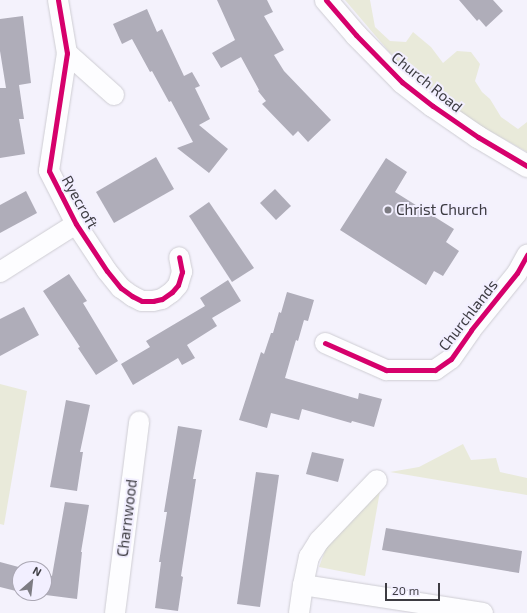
<!DOCTYPE html>
<style>
body{margin:0}
#map{position:relative;width:527px;height:613px;overflow:hidden;background:#f4f2fc;font-family:"Exo 2",sans-serif}
div>[style]{position:absolute}
.green>*{inset:0;background:#e9eada}
.building>*{inset:0;background:#afadb9}
.roads{filter:drop-shadow(0 0 1px #cecdd3) drop-shadow(0 0 1px #cecdd3)}
.street>*{height:20px;margin:-10px;padding:0 10px;transform-origin:10px;border-radius:10px;background:#fdfdff}
.secondary>*{height:22px;margin:-11px;padding:0 11px;transform-origin:11px;border-radius:11px;background:#fdfdff}
.cycleway>*{height:5px;margin:-2.5px;padding:0 2.5px;transform-origin:2.5px;border-radius:2.5px;background:#d6006c}
.dots>*{width:11px;height:11px;translate:-50% -50%;box-sizing:border-box;border:2px solid #f2efff;border-radius:50%}
span{translate:-50% -50%;white-space:nowrap;text-align:center;line-height:1.15;-webkit-text-stroke:4px #f2efff;paint-order:stroke}
.street-label{font-size:15px;color:#3d3c42}
.poi-label{font-size:15px;color:#3d3c42}
.left{translate:0 -50%;text-align:left}
.north{position:absolute;left:12px;top:561px;width:40px;height:40px;box-sizing:border-box;background:#f2efff;border:1px solid #aaa7b3;border-radius:50%;rotate:28deg;font-size:11px;font-weight:700;line-height:16px;text-align:center;color:#3d3c42}
.north::after{content:'';display:block;margin:auto;width:14px;height:18px;background:#7d7c83;clip-path:polygon(50% 0,100% 100%,50% 72%,0 100%)}
.scale{position:absolute;left:385px;top:583px;width:55px;height:18px;box-sizing:border-box;border:2px solid #3d3c42;border-top:0;padding-left:5px;font-size:12px;line-height:14px;white-space:nowrap;color:#3d3c42;-webkit-text-stroke:3px #f2efff;paint-order:stroke}
</style>
<div id="map">
<div class="green">
<div style="clip-path:polygon(345px 0,370px 0,375px 27px,390px 41px,406px 42px,413px 32px,431px 47px,443px 63px,457px 51px,471px 52px,480px 64px,475px 81px,482px 92px,490px 99px,501px 117px,518px 129px,527px 122px,527px 152px,426px 95px)"></div>
<div style="clip-path:polygon(0 384px,27px 391px,4px 525px,0 524px)"></div>
<div style="clip-path:polygon(463px 444px,471px 460px,496px 458px,500px 472px,527px 478px,527px 495px,390px 472px,419px 467px)"></div>
<div style="clip-path:polygon(380px 491px,365px 576px,319px 567px,326px 548px)"></div>
</div>
<div class="building">
<div style="clip-path:polygon(217px 0,267px 0,273px 12px,264px 16px,284px 50px,274px 55px,284px 71px,331px 120px,308px 142px,298px 131px,293px 136px,262px 104px,266px 101px,258px 91px,259px 90px,241px 57px,221px 68px,212px 53px,235px 40px)"></div>
<div style="clip-path:polygon(459px 0,493px 0,503px 11px,486px 27px,479px 19px,477px 21px)"></div>
<div style="clip-path:polygon(147px 9px,157px 32px,162px 29px,184px 76px,192px 72px,200px 86px,195px 88px,210px 119px,199px 125px,228px 149px,209px 173px,177px 148px,193px 142px,171px 101px,169px 102px,152px 71px,150px 72px,132px 39px,122px 44px,113px 24px)"></div>
<div style="clip-path:polygon(23px 16px,31px 83px,19px 85px,24px 119px,19px 119px,25px 154px,0 158px,0 88px,6px 88px,0 51px,0 19px)"></div>
<div style="clip-path:polygon(156px 157px,174px 189px,114px 223px,96px 192px)"></div>
<div style="clip-path:polygon(386px 158px,407px 172px,395px 192px,454px 229px,446px 242px,459px 251px,443px 276px,434px 271px,426px 285px,340px 230px)"></div>
<div style="clip-path:polygon(275px 189px,291px 206px,276px 220px,260px 203px)"></div>
<div style="clip-path:polygon(26px 191px,37px 213px,0 233px,0 205px)"></div>
<div style="clip-path:polygon(209px 202px,254px 268px,232px 282px,189px 216px)"></div>
<div style="clip-path:polygon(69px 274px,87px 301px,83px 303px,118px 361px,96px 375px,78px 348px,80px 347px,43px 291px)"></div>
<div style="clip-path:polygon(228px 280px,241px 301px,212px 318px,217px 326px,187px 345px,195px 358px,182px 365px,178px 358px,133px 385px,121px 364px,150px 347px,146px 341px,205px 306px,200px 298px)"></div>
<div style="clip-path:polygon(287px 292px,314px 300px,308px 321px,304px 320px,298px 341px,296px 340px,285px 378px,358px 399px,359px 393px,382px 399px,374px 427px,352px 421px,351px 423px,302px 409px,299px 420px,271px 413px,267px 428px,239px 420px,261px 352px,264px 354px,271px 333px,273px 333px,279px 312px,281px 313px)"></div>
<div style="clip-path:polygon(24px 307px,39px 335px,0 356px,0 319px)"></div>
<div style="clip-path:polygon(66px 400px,90px 405px,80px 452px,83px 452px,77px 491px,50px 487px)"></div>
<div style="clip-path:polygon(178px 426px,202px 430px,193px 479px,196px 479px,181px 576px,183px 577px,178px 611px,155px 608px,161px 562px,159px 562px,167px 512px,164px 512px)"></div>
<div style="clip-path:polygon(312px 452px,344px 459px,338px 482px,306px 474px)"></div>
<div style="clip-path:polygon(256px 472px,279px 475px,260px 607px,237px 604px)"></div>
<div style="clip-path:polygon(65px 502px,89px 505px,81px 552px,82px 552px,77px 599px,30px 593px,44px 593px,44px 574px,52px 576px)"></div>
<div style="clip-path:polygon(386px 528px,522px 551px,519px 573px,382px 550px)"></div>
<div style="clip-path:polygon(0 562px,26px 569px,20px 569px,20px 592px,0 587px)"></div>
</div>
<div class="roads">
<div class="street">
<div style="left:58px;top:0;width:54px;rotate:80.4deg"></div>
<div style="left:67px;top:53px;width:119px;rotate:98.7deg"></div>
<div style="left:49px;top:171px;width:59px;rotate:63deg"></div>
<div style="left:76px;top:224px;width:56px;rotate:56.6deg"></div>
<div style="left:107px;top:271px;width:22px;rotate:51deg"></div>
<div style="left:121px;top:288px;width:14px;rotate:36deg"></div>
<div style="left:132px;top:296px;width:11px;rotate:27deg"></div>
<div style="left:142px;top:301px;width:11px"></div>
<div style="left:153px;top:301px;width:9px;rotate:-13deg"></div>
<div style="left:162px;top:299px;width:12px;rotate:-35deg"></div>
<div style="left:172px;top:292px;width:9px;rotate:-49deg"></div>
<div style="left:178px;top:285px;width:14px;rotate:-73deg"></div>
<div style="left:182px;top:272px;width:15px;rotate:-101deg"></div>
<div style="left:67px;top:53px;width:63px;rotate:41.8deg"></div>
<div style="left:0;top:272px;width:90px;rotate:-32.3deg"></div>
<div style="left:325px;top:343px;width:67px;rotate:23.9deg"></div>
<div style="left:386px;top:370px;width:49px"></div>
<div style="left:435px;top:370px;width:19px;rotate:-35deg"></div>
<div style="left:451px;top:359px;width:35px;rotate:-55deg"></div>
<div style="left:471px;top:330px;width:73px;rotate:-51.1deg"></div>
<div style="left:517px;top:273px;width:21px;rotate:-61deg"></div>
<div style="left:303px;top:585px;width:29px;rotate:-78deg"></div>
<div style="left:309px;top:557px;width:19px;rotate:-58deg"></div>
<div style="left:319px;top:541px;width:84px;rotate:-46.4deg"></div>
<div style="left:115px;top:613px;width:193px;rotate:-82.8deg"></div>
<div style="left:299px;top:613px;width:28px;rotate:-82deg"></div>
<div style="left:303px;top:585px;width:182px;rotate:8.8deg"></div>
</div>
<div class="secondary">
<div style="left:326px;top:0;width:46px;rotate:49.4deg"></div>
<div style="left:356px;top:35px;width:66px;rotate:45.6deg"></div>
<div style="left:402px;top:82px;width:39px;rotate:38deg"></div>
<div style="left:433px;top:106px;width:55px;rotate:34.6deg"></div>
<div style="left:478px;top:137px;width:57px;rotate:30.6deg"></div>
</div>
</div>
<div class="cycleway">
<div style="left:58px;top:0;width:54px;rotate:80.4deg"></div>
<div style="left:67px;top:53px;width:119px;rotate:98.7deg"></div>
<div style="left:49px;top:171px;width:59px;rotate:63deg"></div>
<div style="left:76px;top:224px;width:56px;rotate:56.6deg"></div>
<div style="left:107px;top:271px;width:22px;rotate:51deg"></div>
<div style="left:121px;top:288px;width:14px;rotate:36deg"></div>
<div style="left:132px;top:296px;width:11px;rotate:27deg"></div>
<div style="left:142px;top:301px;width:11px"></div>
<div style="left:153px;top:301px;width:9px;rotate:-13deg"></div>
<div style="left:162px;top:299px;width:12px;rotate:-35deg"></div>
<div style="left:172px;top:292px;width:9px;rotate:-49deg"></div>
<div style="left:178px;top:285px;width:14px;rotate:-73deg"></div>
<div style="left:182px;top:272px;width:15px;rotate:-101deg"></div>
<div style="left:326px;top:0;width:46px;rotate:49.4deg"></div>
<div style="left:356px;top:35px;width:66px;rotate:45.6deg"></div>
<div style="left:402px;top:82px;width:39px;rotate:38deg"></div>
<div style="left:433px;top:106px;width:55px;rotate:34.6deg"></div>
<div style="left:478px;top:137px;width:57px;rotate:30.6deg"></div>
<div style="left:325px;top:343px;width:67px;rotate:23.9deg"></div>
<div style="left:386px;top:370px;width:49px"></div>
<div style="left:435px;top:370px;width:19px;rotate:-35deg"></div>
<div style="left:451px;top:359px;width:35px;rotate:-55deg"></div>
<div style="left:471px;top:330px;width:73px;rotate:-51.1deg"></div>
<div style="left:517px;top:273px;width:21px;rotate:-61deg"></div>
</div>
<div class="dots">
<div style="left:388px;top:210px;background:#7d7c83"></div>
</div>
<div class="street-label">
<span style="left:427px;top:82px;rotate:39deg">Church Road</span>
<span style="left:80px;top:202px;rotate:61deg">Ryecroft</span>
<span style="left:468px;top:315px;rotate:-52deg">Churchlands</span>
<span style="left:127px;top:518px;rotate:-83deg">Charnwood</span>
</div>
<div class="poi-label">
<span class="left" style="left:396px;top:210px">Christ Church</span>
</div>
<div class="north">N</div>
<div class="scale">20 m</div>
</div>
